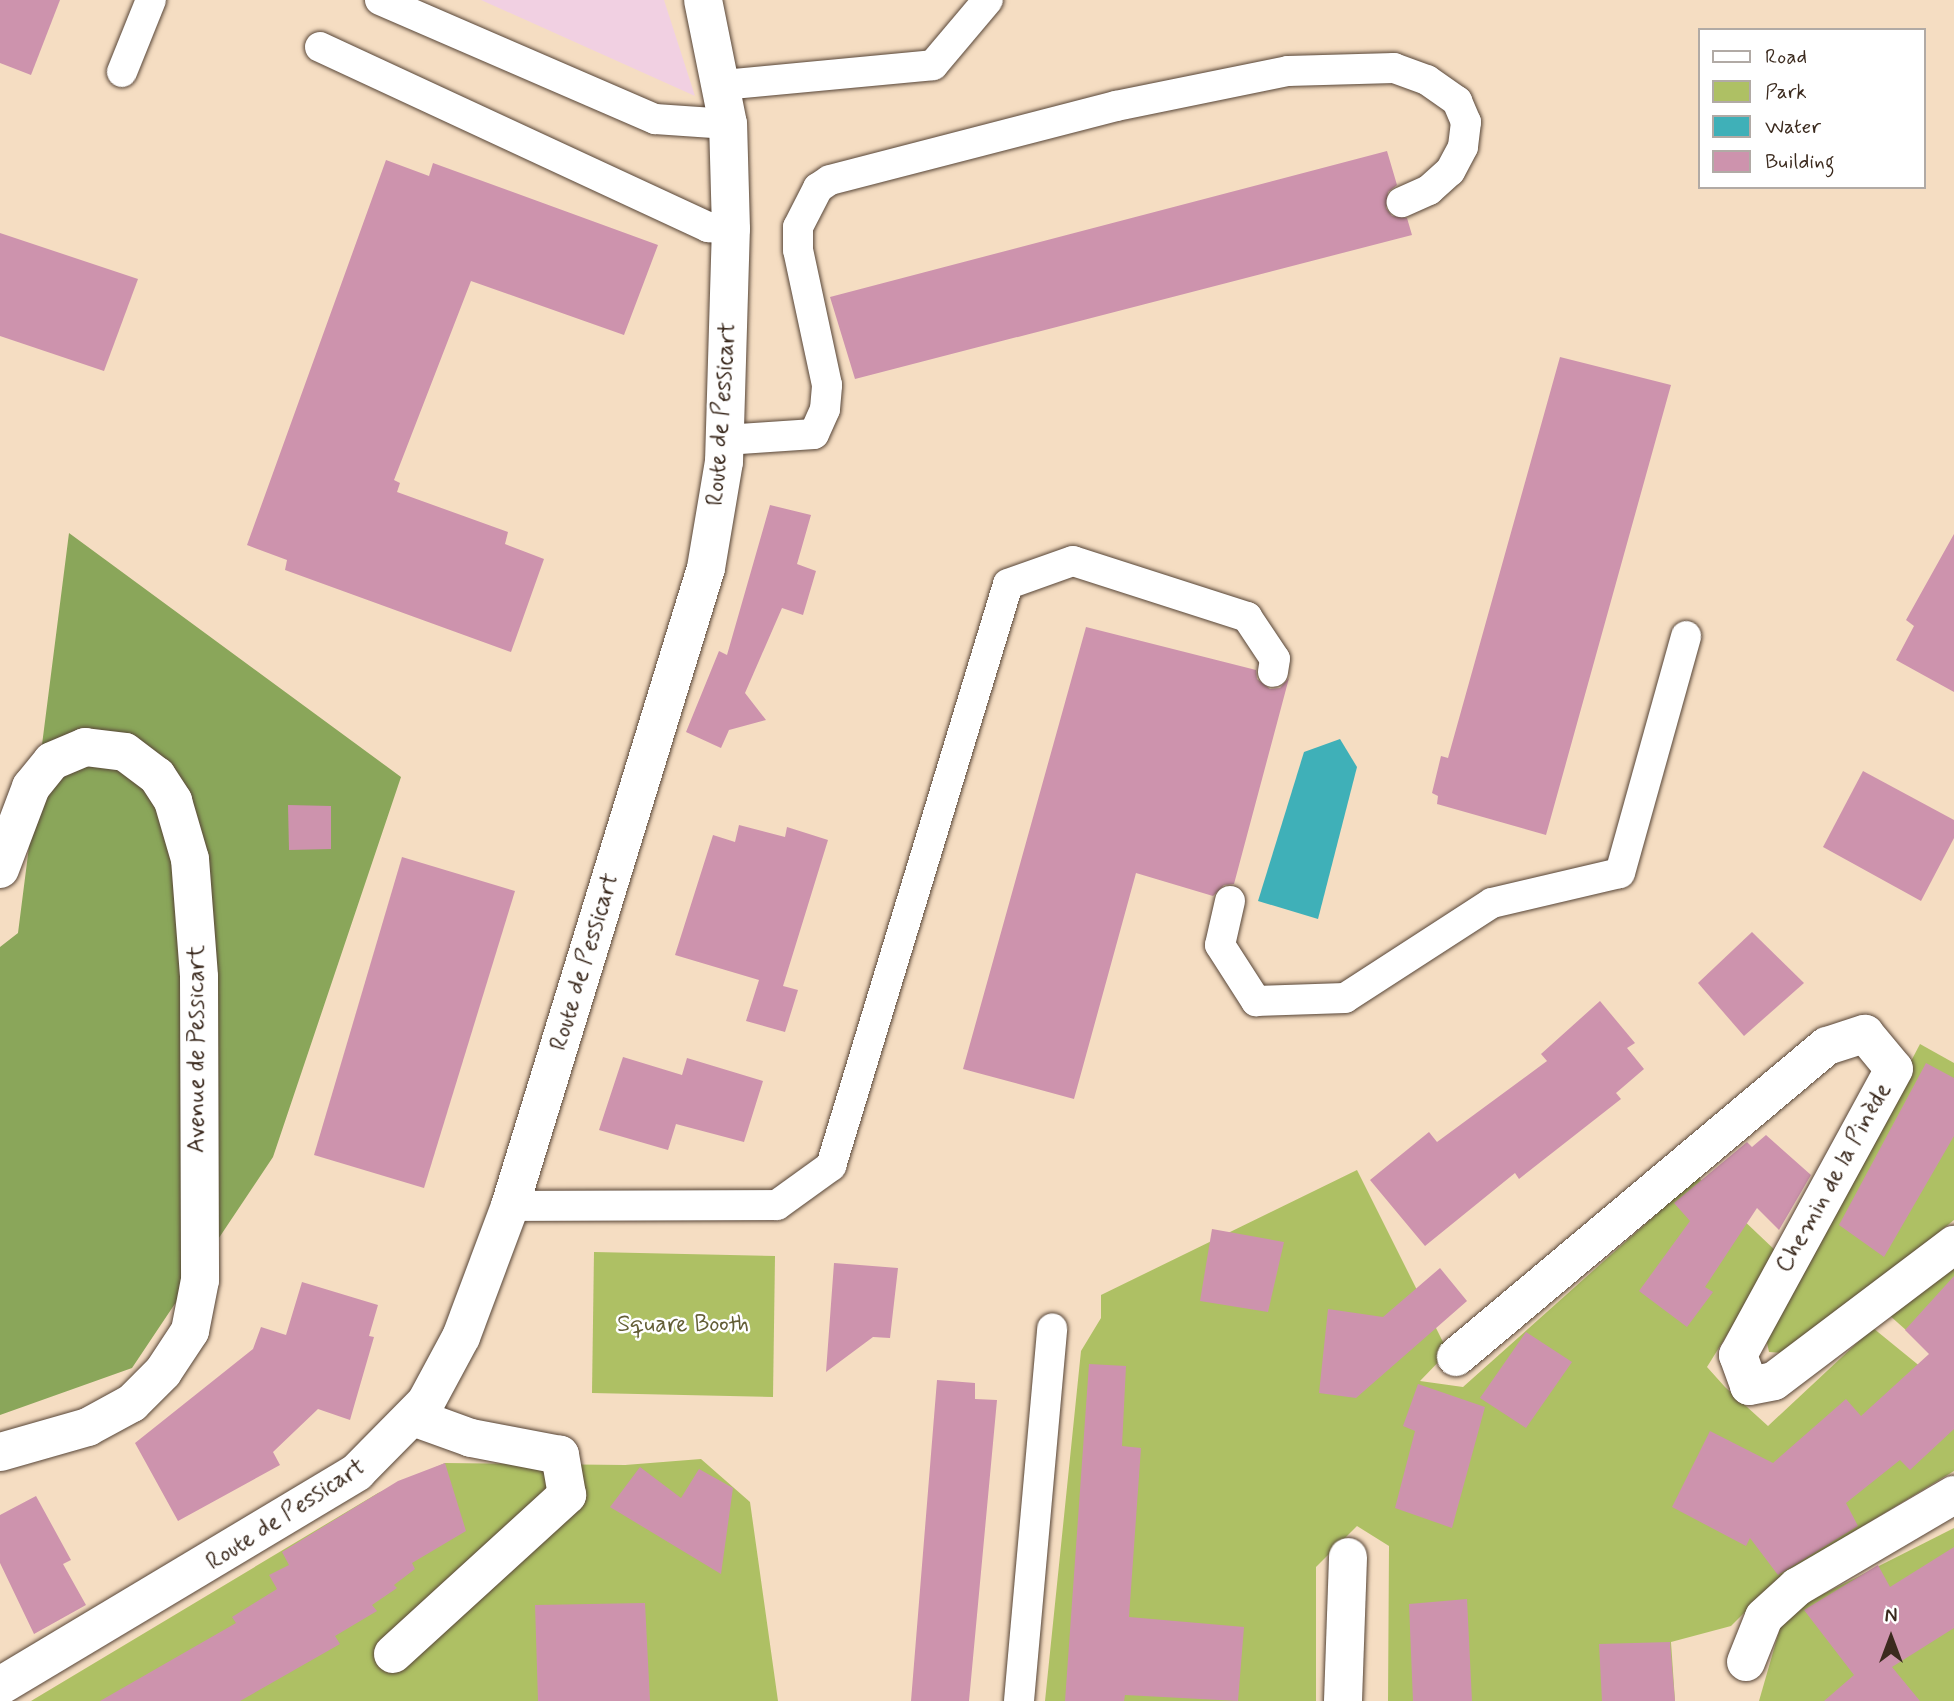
<!DOCTYPE html>
<meta charset="utf-8">
<style>
body{margin:0}
#map{position:relative;width:1954px;height:1701px;overflow:hidden;background:#f5ddc2;font-family:Mynerve,sans-serif}
div>[style]{position:absolute}
.built>*{inset:0;background:#f1d0e2}
.green>*{inset:0;background:#aec064}
.forest>*{inset:0;background:#8aa65a}
.water>*{inset:0;background:#3fb0b8}
.building>*{inset:0;background:#cd93ad}
.roads{filter:drop-shadow(0 0 2px #574537) drop-shadow(0 0 2px #574537)}
.lane>*{height:30px;margin:-15px;padding:0 15px;transform-origin:15px;border-radius:15px;background:#fff}
.street>*{height:38px;margin:-19px;padding:0 19px;transform-origin:19px;border-radius:19px;background:#fff}
.secondary>*{height:38px;margin:-19px;padding:0 19px;transform-origin:19px;border-radius:19px;background:#fff}
span{translate:-50% -50%;white-space:nowrap;text-align:center;line-height:1.15;-webkit-text-stroke:5px #fff;paint-order:stroke}
.street-label{font-size:24px;color:#3b2a1e}
.park-label{font-size:24px;color:#635e36}
.legend{position:absolute;left:1698px;top:28px;width:228px;height:161px;box-sizing:border-box;background:#fff;border:2px solid #b1aaa5;margin:0;padding:9px 12px;list-style:none;font-size:21px;color:#3b2a1e}
.legend li{display:flex;align-items:center;gap:14px;height:35px}
.legend b{width:35px;border:2px solid #b1aaa5}
.north{position:absolute;left:1856px;top:1603px;width:70px;height:70px;-webkit-text-stroke:5px #fff;paint-order:stroke;rotate:0deg;font-size:19px;font-weight:700;line-height:28px;text-align:center;color:#3b2a1e}
.north::after{content:'';display:block;margin:auto;width:24px;height:32px;background:#3b2a1e;clip-path:polygon(50% 0,100% 100%,50% 72%,0 100%)}
</style>
<div id="map">
<div class="built">
<div style="clip-path:polygon(481px 0,664px 0,695px 96px)"></div>
</div>
<div class="green">
<div style="clip-path:polygon(1920px 1044px,1954px 1063px,1954px 1220px,1825px 1325px,1782px 1353px,1769px 1352px,1766px 1338px)"></div>
<div style="clip-path:polygon(1357px 1170px,1448px 1352px,1420px 1381px,1463px 1387px,1698px 1177px,1778px 1253px,1707px 1367px,1725px 1387px,1768px 1426px,1873px 1328px,1954px 1394px,1954px 1471px,1782px 1575px,1731px 1626px,1671px 1642px,1675px 1701px,1388px 1701px,1389px 1546px,1357px 1526px,1316px 1567px,1316px 1701px,1045px 1701px,1081px 1351px,1101px 1318px,1101px 1295px)"></div>
<div style="clip-path:polygon(594px 1252px,775px 1256px,773px 1397px,592px 1393px)"></div>
<div style="clip-path:polygon(1954px 1261px,1954px 1373px,1888px 1314px)"></div>
<div style="clip-path:polygon(701px 1459px,750px 1502px,778px 1701px,31px 1701px,378px 1493px,445px 1463px,625px 1465px)"></div>
<div style="clip-path:polygon(1954px 1528px,1954px 1701px,1759px 1701px,1784px 1614px)"></div>
</div>
<div class="forest">
<div style="clip-path:polygon(69px 533px,401px 777px,273px 1157px,132px 1368px,0 1415px,0 947px,18px 933px)"></div>
</div>
<div class="water">
<div style="clip-path:polygon(1340px 739px,1357px 767px,1318px 919px,1258px 901px,1304px 752px)"></div>
</div>
<div class="building">
<div style="clip-path:polygon(0 0,60px 0,31px 75px,0 63px)"></div>
<div style="clip-path:polygon(1387px 151px,1397px 185px,1388px 192px,1386px 208px,1392px 216px,1407px 218px,1412px 235px,855px 379px,830px 297px)"></div>
<div style="clip-path:polygon(386px 160px,429px 176px,433px 163px,658px 245px,624px 335px,471px 281px,394px 480px,400px 483px,397px 492px,508px 532px,505px 544px,544px 559px,511px 652px,285px 570px,287px 560px,247px 545px)"></div>
<div style="clip-path:polygon(0 233px,138px 279px,104px 371px,0 336px)"></div>
<div style="clip-path:polygon(1560px 357px,1671px 385px,1546px 835px,1437px 804px,1438px 796px,1432px 793px,1441px 756px,1448px 758px)"></div>
<div style="clip-path:polygon(770px 505px,811px 515px,797px 564px,816px 571px,803px 615px,782px 608px,745px 693px,766px 720px,729px 730px,721px 748px,686px 732px,719px 651px,727px 655px)"></div>
<div style="clip-path:polygon(1954px 534px,1954px 692px,1896px 660px,1914px 626px,1906px 620px)"></div>
<div style="clip-path:polygon(1086px 627px,1256px 670px,1257px 679px,1270px 689px,1280px 688px,1289px 678px,1234px 884px,1224px 885px,1213px 896px,1136px 873px,1074px 1099px,963px 1069px)"></div>
<div style="clip-path:polygon(1863px 771px,1954px 820px,1954px 838px,1921px 901px,1823px 847px)"></div>
<div style="clip-path:polygon(288px 805px,331px 806px,331px 849px,289px 850px)"></div>
<div style="clip-path:polygon(739px 825px,785px 837px,787px 827px,828px 840px,783px 986px,798px 990px,785px 1032px,746px 1021px,759px 980px,675px 955px,713px 835px,735px 842px)"></div>
<div style="clip-path:polygon(402px 857px,515px 891px,424px 1188px,314px 1155px)"></div>
<div style="clip-path:polygon(1752px 932px,1804px 983px,1744px 1036px,1698px 983px)"></div>
<div style="clip-path:polygon(1600px 1001px,1635px 1043px,1627px 1048px,1644px 1069px,1616px 1093px,1621px 1099px,1519px 1179px,1515px 1173px,1425px 1246px,1370px 1180px,1429px 1132px,1437px 1142px,1547px 1061px,1541px 1054px)"></div>
<div style="clip-path:polygon(623px 1057px,682px 1075px,687px 1058px,763px 1081px,744px 1142px,676px 1124px,668px 1150px,599px 1130px)"></div>
<div style="clip-path:polygon(1926px 1063px,1954px 1078px,1954px 1136px,1884px 1257px,1839px 1225px)"></div>
<div style="clip-path:polygon(1766px 1135px,1811px 1175px,1779px 1230px,1757px 1208px,1705px 1287px,1713px 1292px,1687px 1327px,1639px 1291px,1690px 1221px,1674px 1203px,1747px 1142px,1752px 1147px)"></div>
<div style="clip-path:polygon(1212px 1229px,1284px 1242px,1268px 1312px,1200px 1301px)"></div>
<div style="clip-path:polygon(834px 1263px,898px 1268px,890px 1338px,873px 1337px,826px 1372px)"></div>
<div style="clip-path:polygon(1440px 1268px,1467px 1301px,1356px 1398px,1319px 1393px,1328px 1309px,1383px 1317px)"></div>
<div style="clip-path:polygon(1954px 1276px,1954px 1429px,1910px 1470px,1900px 1460px,1846px 1503px,1858px 1526px,1778px 1575px,1750px 1538px,1746px 1546px,1672px 1507px,1710px 1431px,1773px 1463px,1846px 1399px,1861px 1416px,1929px 1354px,1905px 1330px)"></div>
<div style="clip-path:polygon(302px 1282px,378px 1305px,369px 1336px,374px 1337px,350px 1420px,318px 1409px,273px 1452px,280px 1465px,178px 1521px,135px 1443px,253px 1349px,261px 1327px,286px 1335px)"></div>
<div style="clip-path:polygon(1526px 1332px,1572px 1362px,1526px 1428px,1480px 1398px)"></div>
<div style="clip-path:polygon(1089px 1364px,1126px 1366px,1122px 1446px,1141px 1448px,1129px 1617px,1244px 1627px,1238px 1701px,1125px 1695px,1124px 1701px,1065px 1701px)"></div>
<div style="clip-path:polygon(937px 1380px,975px 1383px,975px 1399px,997px 1400px,969px 1701px,911px 1701px)"></div>
<div style="clip-path:polygon(1418px 1384px,1485px 1407px,1452px 1528px,1395px 1508px,1415px 1431px,1403px 1426px)"></div>
<div style="clip-path:polygon(445px 1463px,466px 1531px,412px 1563px,415px 1569px,394px 1585px,397px 1588px,372px 1605px,377px 1611px,335px 1636px,340px 1644px,240px 1701px,100px 1701px,236px 1623px,232px 1617px,277px 1589px,269px 1575px,289px 1565px,282px 1552px,398px 1481px)"></div>
<div style="clip-path:polygon(640px 1467px,681px 1498px,699px 1469px,733px 1488px,721px 1574px,610px 1507px)"></div>
<div style="clip-path:polygon(36px 1496px,71px 1560px,63px 1564px,86px 1605px,34px 1634px,0 1563px,0 1515px)"></div>
<div style="clip-path:polygon(1954px 1547px,1954px 1628px,1892px 1667px,1920px 1701px,1824px 1701px,1854px 1675px,1804px 1610px,1878px 1565px,1890px 1587px)"></div>
<div style="clip-path:polygon(1467px 1599px,1472px 1701px,1413px 1701px,1409px 1604px)"></div>
<div style="clip-path:polygon(645px 1603px,650px 1701px,538px 1701px,535px 1605px)"></div>
<div style="clip-path:polygon(1670px 1642px,1675px 1701px,1602px 1701px,1599px 1644px)"></div>
</div>
<div class="roads">
<div class="lane">
<div style="left:380px;top:0;width:300px;rotate:23.4deg"></div>
<div style="left:655px;top:119px;width:73px;rotate:3.9deg"></div>
<div style="left:320px;top:47px;width:428px;rotate:24.9deg"></div>
<div style="left:708px;top:227px;width:23px;rotate:5deg"></div>
<div style="left:122px;top:72px;width:78px;rotate:-68.1deg"></div>
<div style="left:723px;top:85px;width:211px;rotate:-5.4deg"></div>
<div style="left:933px;top:65px;width:85px;rotate:-49.8deg"></div>
<div style="left:725px;top:440px;width:89px;rotate:-3.9deg"></div>
<div style="left:814px;top:434px;width:27px;rotate:-66deg"></div>
<div style="left:825px;top:409px;width:24px;rotate:-85deg"></div>
<div style="left:827px;top:385px;width:138px;rotate:-102.1deg"></div>
<div style="left:798px;top:250px;width:23px;rotate:-90deg"></div>
<div style="left:798px;top:227px;width:44px;rotate:-62.9deg"></div>
<div style="left:818px;top:188px;width:14px;rotate:-34deg"></div>
<div style="left:830px;top:180px;width:295px;rotate:-14.5deg"></div>
<div style="left:1116px;top:106px;width:176px;rotate:-11.5deg"></div>
<div style="left:1288px;top:71px;width:106px;rotate:-1.6deg"></div>
<div style="left:1394px;top:68px;width:35px;rotate:20deg"></div>
<div style="left:1427px;top:80px;width:37px;rotate:35deg"></div>
<div style="left:1457px;top:101px;width:23px;rotate:67deg"></div>
<div style="left:1466px;top:122px;width:25px;rotate:97deg"></div>
<div style="left:1463px;top:147px;width:27px;rotate:118deg"></div>
<div style="left:1450px;top:171px;width:28px;rotate:138deg"></div>
<div style="left:1429px;top:190px;width:30px;rotate:156deg"></div>
<div style="left:1230px;top:901px;width:45px;rotate:102.8deg"></div>
<div style="left:1220px;top:945px;width:67px;rotate:57.3deg"></div>
<div style="left:1256px;top:1001px;width:89px;rotate:-1.9deg"></div>
<div style="left:1345px;top:998px;width:175px;rotate:-32.9deg"></div>
<div style="left:1492px;top:903px;width:131px;rotate:-13.2deg"></div>
<div style="left:1620px;top:873px;width:246px;rotate:-74.4deg"></div>
<div style="left:510px;top:1206px;width:267px;rotate:-0.2deg"></div>
<div style="left:777px;top:1205px;width:67px;rotate:-35.8deg"></div>
<div style="left:831px;top:1166px;width:608px;rotate:-73.08deg"></div>
<div style="left:1008px;top:584px;width:69px;rotate:-19.5deg"></div>
<div style="left:1073px;top:561px;width:183px;rotate:17.8deg"></div>
<div style="left:1247px;top:617px;width:50px;rotate:56.3deg"></div>
<div style="left:1275px;top:659px;width:13px;rotate:99deg"></div>
<div style="left:1019px;top:1701px;width:374px;rotate:-84.9deg"></div>
</div>
<div class="street">
<div style="left:1456px;top:1357px;width:484px;rotate:-40deg"></div>
<div style="left:1827px;top:1046px;width:40px;rotate:-18deg"></div>
<div style="left:1865px;top:1034px;width:45px;rotate:50.4deg"></div>
<div style="left:1894px;top:1069px;width:326px;rotate:118.6deg"></div>
<div style="left:1738px;top:1355px;width:33px;rotate:70deg"></div>
<div style="left:1749px;top:1386px;width:25px;rotate:-11deg"></div>
<div style="left:1774px;top:1381px;width:226px;rotate:-37.1deg"></div>
<div style="left:393px;top:1654px;width:236px;rotate:-42.4deg"></div>
<div style="left:567px;top:1495px;width:41px;rotate:-99.9deg"></div>
<div style="left:560px;top:1455px;width:91px;rotate:-169.2deg"></div>
<div style="left:471px;top:1438px;width:62px;rotate:-160.1deg"></div>
<div style="left:1746px;top:1662px;width:48px;rotate:-68.2deg"></div>
<div style="left:1764px;top:1617px;width:45px;rotate:-42.3deg"></div>
<div style="left:1797px;top:1587px;width:182px;rotate:-30.4deg"></div>
<div style="left:1343px;top:1701px;width:144px;rotate:-88deg"></div>
</div>
<div class="secondary">
<div style="left:0;top:869px;width:88px;rotate:-69.3deg"></div>
<div style="left:31px;top:787px;width:33px;rotate:-51deg"></div>
<div style="left:52px;top:761px;width:36px;rotate:-23deg"></div>
<div style="left:85px;top:747px;width:40px;rotate:7.1deg"></div>
<div style="left:125px;top:752px;width:40px;rotate:37deg"></div>
<div style="left:157px;top:776px;width:30px;rotate:57deg"></div>
<div style="left:173px;top:801px;width:60px;rotate:73.7deg"></div>
<div style="left:190px;top:859px;width:118px;rotate:85.6deg"></div>
<div style="left:199px;top:977px;width:303px;rotate:89.8deg"></div>
<div style="left:200px;top:1280px;width:52px;rotate:101.1deg"></div>
<div style="left:190px;top:1331px;width:49px;rotate:123.4deg"></div>
<div style="left:163px;top:1372px;width:44px;rotate:135deg"></div>
<div style="left:132px;top:1403px;width:50px;rotate:151.4deg"></div>
<div style="left:88px;top:1427px;width:91px;rotate:164.1deg"></div>
<div style="left:0;top:1686px;width:416px;rotate:-30.9deg"></div>
<div style="left:357px;top:1472px;width:98px;rotate:-45.4deg"></div>
<div style="left:426px;top:1402px;width:74px;rotate:-61.7deg"></div>
<div style="left:461px;top:1337px;width:140px;rotate:-69.5deg"></div>
<div style="left:510px;top:1206px;width:667px;rotate:-72.92deg"></div>
<div style="left:706px;top:568px;width:108px;rotate:-80.4deg"></div>
<div style="left:724px;top:462px;width:233px;rotate:-88.3deg"></div>
<div style="left:731px;top:229px;width:105px;rotate:-91.6deg"></div>
<div style="left:728px;top:124px;width:126px;rotate:-101.4deg"></div>
</div>
</div>
<div class="street-label">
<span style="left:722px;top:414px;rotate:-86deg">Route de Pessicart</span>
<span style="left:585px;top:962px;rotate:-73deg">Route de Pessicart</span>
<span style="left:197px;top:1049px;rotate:-90deg">Avenue de Pessicart</span>
<span style="left:1834px;top:1178px;rotate:-61deg">Chemin de la Pinède</span>
<span style="left:286px;top:1515px;rotate:-33deg">Route de Pessicart</span>
</div>
<div class="park-label">
<span style="left:683px;top:1325px">Square Booth</span>
</div>
<ul class="legend">
<li><b style="height:9px;background:#fff"></b>Road</li>
<li><b style="height:19px;background:#aec064"></b>Park</li>
<li><b style="height:19px;background:#3fb0b8"></b>Water</li>
<li><b style="height:19px;background:#cd93ad"></b>Building</li>
</ul>
<div class="north">N</div>
</div>
